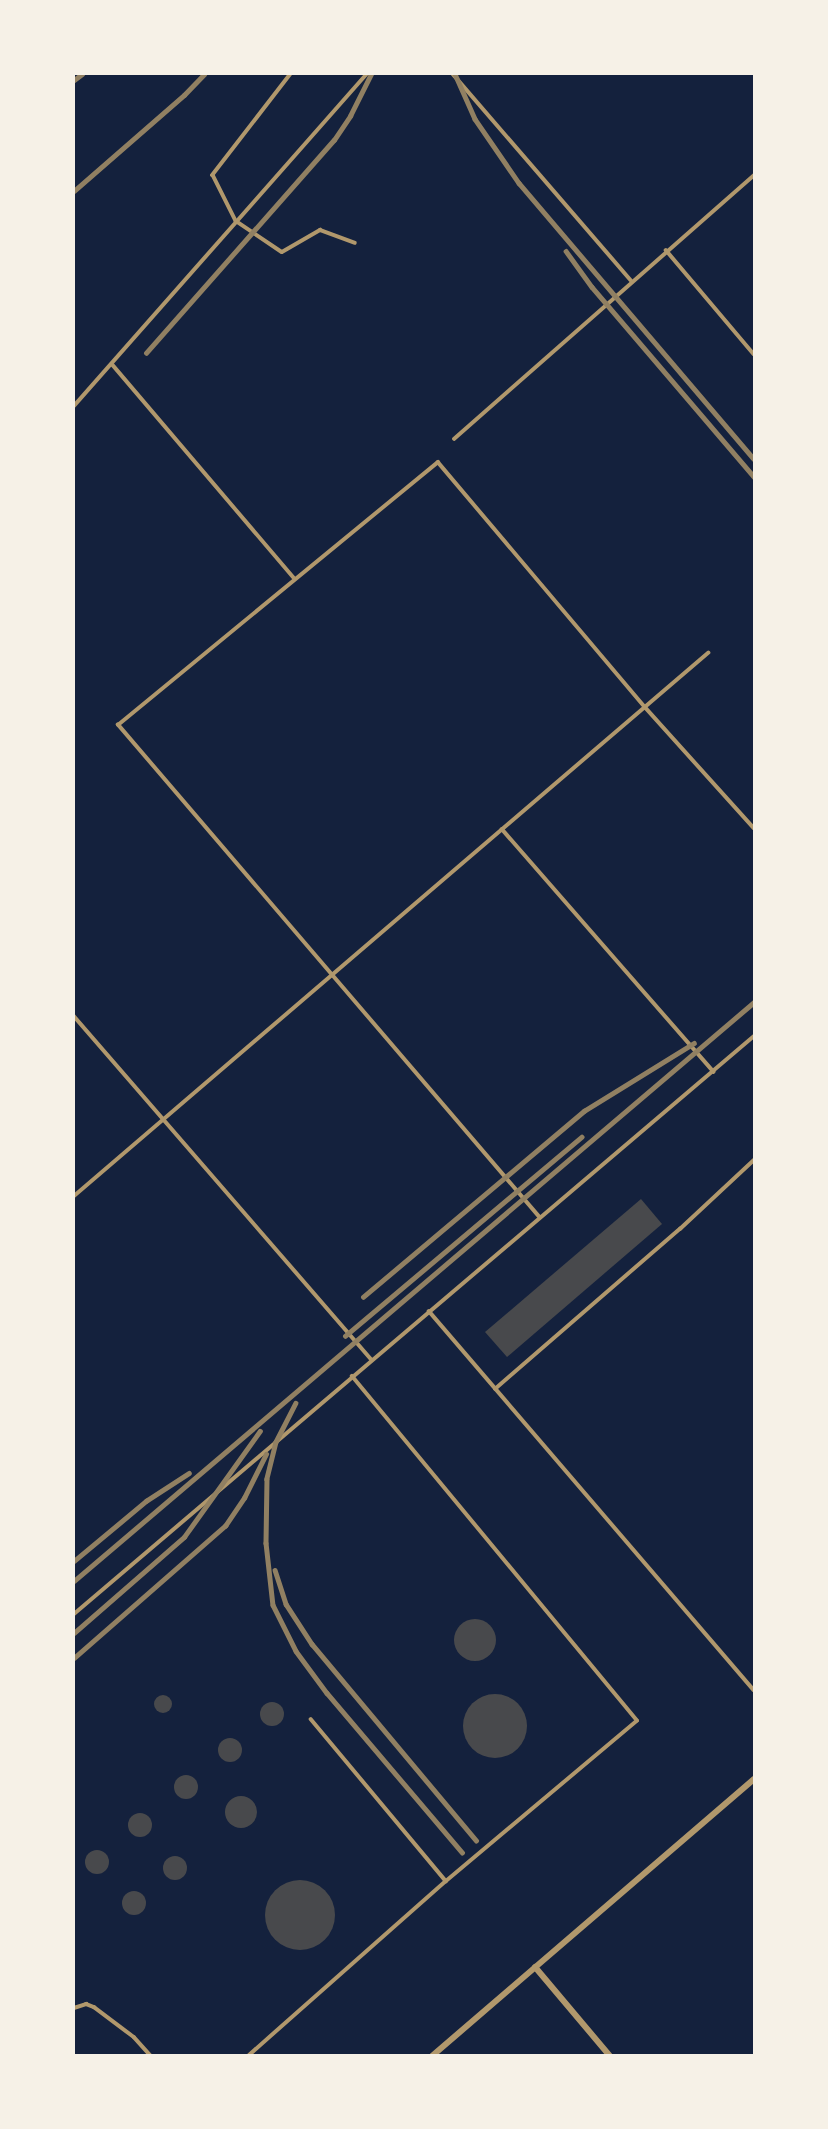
<!DOCTYPE html>
<style>
body{margin:0}
#map{position:relative;width:828px;height:2129px;overflow:hidden;background:#14213d;font-family:"PT Sans",sans-serif}
div>[style]{position:absolute}
.building>*{inset:0;background:#48494c}
.round{border-radius:50%}
.service>*{height:3.5px;margin:-1.75px;padding:0 1.75px;transform-origin:1.75px;border-radius:1.75px;background:#b1986c}
.minor>*{height:6px;margin:-3px;padding:0 3px;transform-origin:3px;border-radius:3px;background:#b1986c}
.rail>*{height:4.5px;margin:-2.25px;padding:0 2.25px;transform-origin:2.25px;border-radius:2.25px;background:#918062}
span{translate:-50% -50%;white-space:nowrap;text-align:center;line-height:1.15;-webkit-text-stroke:5px #f6f1e7;paint-order:stroke}
.frame{position:absolute;inset:0;border:75px solid #f6f1e7;pointer-events:none}
</style>
<div id="map">
<div class="building">
<div style="clip-path:polygon(641px 1199px,662px 1224px,507px 1357px,485px 1332px)"></div>
<div class="round" style="left:454px;top:1619px;width:42px;height:42px"></div>
<div class="round" style="left:463px;top:1694px;width:64px;height:64px"></div>
<div class="round" style="left:154px;top:1695px;width:18px;height:18px"></div>
<div class="round" style="left:260px;top:1702px;width:24px;height:24px"></div>
<div class="round" style="left:218px;top:1738px;width:24px;height:24px"></div>
<div class="round" style="left:174px;top:1775px;width:24px;height:24px"></div>
<div class="round" style="left:225px;top:1796px;width:32px;height:32px"></div>
<div class="round" style="left:128px;top:1813px;width:24px;height:24px"></div>
<div class="round" style="left:85px;top:1850px;width:24px;height:24px"></div>
<div class="round" style="left:163px;top:1856px;width:24px;height:24px"></div>
<div class="round" style="left:265px;top:1880px;width:70px;height:70px"></div>
<div class="round" style="left:122px;top:1891px;width:24px;height:24px"></div>
</div>
<div class="service">
<div style="left:291px;top:74px;width:128px;rotate:127.7deg"></div>
<div style="left:213px;top:175px;width:51px;rotate:63.4deg"></div>
<div style="left:236px;top:221px;width:55px;rotate:34deg"></div>
<div style="left:282px;top:252px;width:44px;rotate:-30.1deg"></div>
<div style="left:320px;top:230px;width:37px;rotate:20deg"></div>
<div style="left:453px;top:74px;width:272px;rotate:49.2deg"></div>
<div style="left:666px;top:250px;width:136px;rotate:49.8deg"></div>
<div style="left:112px;top:364px;width:281px;rotate:49.6deg"></div>
<div style="left:74px;top:406px;width:443px;rotate:-48.6deg"></div>
<div style="left:454px;top:439px;width:400px;rotate:-41.3deg"></div>
<div style="left:502px;top:829px;width:322px;rotate:48.9deg"></div>
<div style="left:74px;top:1016px;width:455px;rotate:49.1deg"></div>
<div style="left:74px;top:1196px;width:835px;rotate:-40.58deg"></div>
<div style="left:540px;top:1218px;width:649px;rotate:-130.56deg"></div>
<div style="left:118px;top:725px;width:414px;rotate:-39.4deg"></div>
<div style="left:438px;top:462px;width:321px;rotate:49.8deg"></div>
<div style="left:645px;top:707px;width:163px;rotate:48deg"></div>
<div style="left:429px;top:1311px;width:499px;rotate:49.4deg"></div>
<div style="left:495px;top:1389px;width:245px;rotate:-40.9deg"></div>
<div style="left:680px;top:1229px;width:101px;rotate:-43deg"></div>
<div style="left:74px;top:1614px;width:892px;rotate:-40.36deg"></div>
<div style="left:311px;top:1719px;width:211px;rotate:50.2deg"></div>
<div style="left:74px;top:2008px;width:13px;rotate:-18deg"></div>
<div style="left:86px;top:2004px;width:9px;rotate:21deg"></div>
<div style="left:94px;top:2007px;width:50px;rotate:36.9deg"></div>
<div style="left:134px;top:2037px;width:25px;rotate:48deg"></div>
<div style="left:248px;top:2056px;width:264px;rotate:-41.5deg"></div>
<div style="left:446px;top:1881px;width:249px;rotate:-40deg"></div>
<div style="left:637px;top:1721px;width:447px;rotate:-129.6deg"></div>
</div>
<div class="minor">
<div style="left:535px;top:1967px;width:116px;rotate:49.9deg"></div>
<div style="left:432px;top:2056px;width:425px;rotate:-40.7deg"></div>
</div>
<div class="rail">
<div style="left:455px;top:74px;width:49px;rotate:66deg"></div>
<div style="left:475px;top:119px;width:78px;rotate:55.5deg"></div>
<div style="left:519px;top:183px;width:362px;rotate:49.6deg"></div>
<div style="left:74px;top:80px;width:10px;rotate:-37deg"></div>
<div style="left:74px;top:191px;width:146px;rotate:-41.1deg"></div>
<div style="left:184px;top:95px;width:29px;rotate:-46deg"></div>
<div style="left:566px;top:251px;width:44px;rotate:54.2deg"></div>
<div style="left:592px;top:287px;width:250px;rotate:49.5deg"></div>
<div style="left:146px;top:353px;width:284px;rotate:-48.6deg"></div>
<div style="left:334px;top:140px;width:29px;rotate:-56deg"></div>
<div style="left:350px;top:116px;width:47px;rotate:-63.4deg"></div>
<div style="left:363px;top:1297px;width:289px;rotate:-40.1deg"></div>
<div style="left:584px;top:1111px;width:129px;rotate:-31.7deg"></div>
<div style="left:345px;top:1336px;width:309px;rotate:-40.1deg"></div>
<div style="left:296px;top:1403px;width:44px;rotate:117.1deg"></div>
<div style="left:276px;top:1442px;width:38px;rotate:104deg"></div>
<div style="left:267px;top:1479px;width:64px;rotate:90.9deg"></div>
<div style="left:266px;top:1543px;width:62px;rotate:83.6deg"></div>
<div style="left:273px;top:1605px;width:51px;rotate:63.4deg"></div>
<div style="left:296px;top:1651px;width:52px;rotate:53.6deg"></div>
<div style="left:327px;top:1693px;width:209px;rotate:49.7deg"></div>
<div style="left:74px;top:1561px;width:94px;rotate:-39.8deg"></div>
<div style="left:146px;top:1501px;width:51px;rotate:-33.1deg"></div>
<div style="left:275px;top:1570px;width:36px;rotate:72deg"></div>
<div style="left:286px;top:1604px;width:48px;rotate:57deg"></div>
<div style="left:312px;top:1644px;width:256px;rotate:50.1deg"></div>
<div style="left:74px;top:1581px;width:893px;rotate:-40.41deg"></div>
<div style="left:74px;top:1633px;width:146px;rotate:-41.1deg"></div>
<div style="left:184px;top:1537px;width:130px;rotate:-54.4deg"></div>
<div style="left:74px;top:1658px;width:201px;rotate:-41.2deg"></div>
<div style="left:225px;top:1526px;width:34px;rotate:-56deg"></div>
<div style="left:244px;top:1498px;width:49px;rotate:-63.4deg"></div>
</div>
<div class="frame"></div>
</div>
